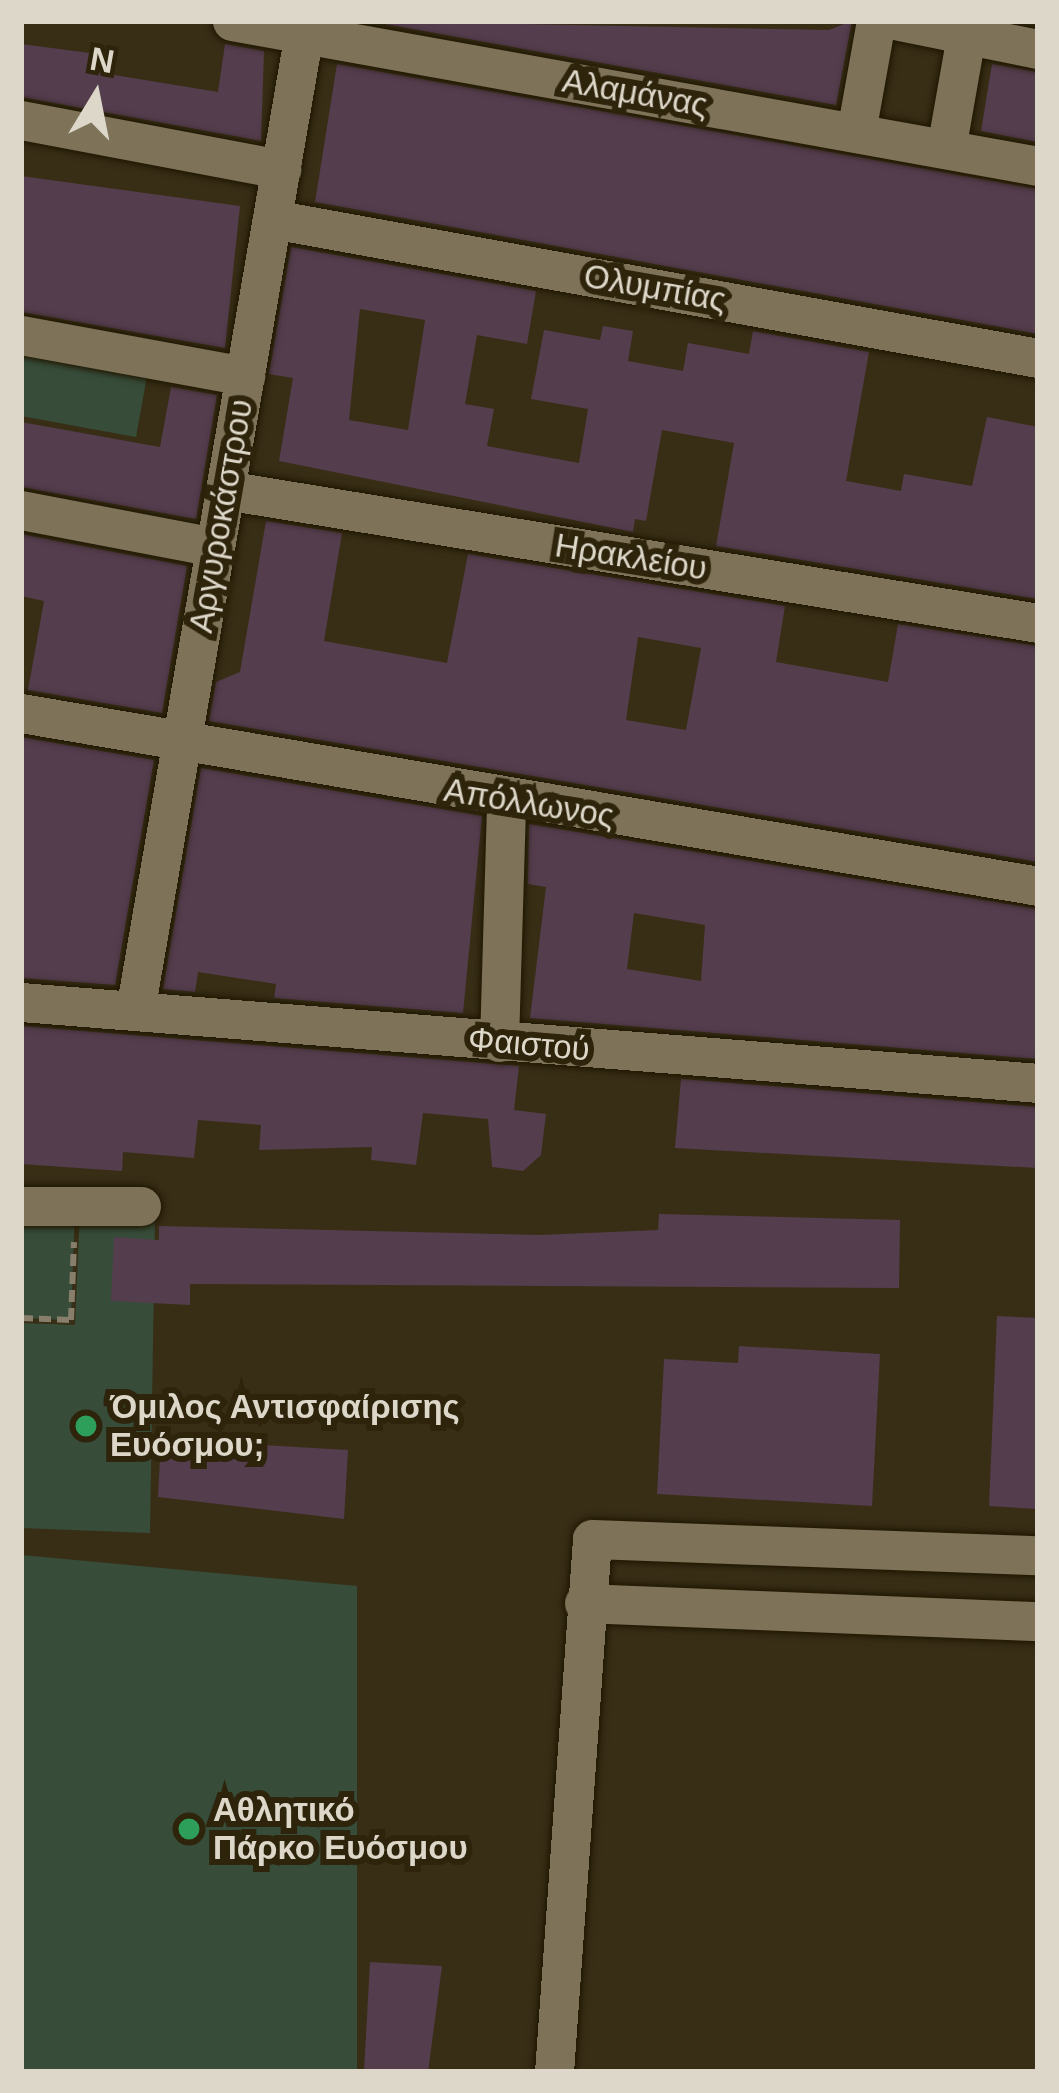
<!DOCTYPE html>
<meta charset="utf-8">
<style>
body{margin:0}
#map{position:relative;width:1059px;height:2093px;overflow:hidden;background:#382e16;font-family:Helvetica,sans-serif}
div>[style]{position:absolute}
.green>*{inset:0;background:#374d3a}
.building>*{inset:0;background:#543d4d}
.path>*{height:6px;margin-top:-3px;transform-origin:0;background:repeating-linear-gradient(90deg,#877f6c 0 12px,transparent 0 18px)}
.roads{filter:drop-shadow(0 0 3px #1f1601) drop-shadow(0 0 3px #1f1601)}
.minor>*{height:39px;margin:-19.5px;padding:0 19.5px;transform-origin:19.5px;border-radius:19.5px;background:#7e7358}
.dots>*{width:33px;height:33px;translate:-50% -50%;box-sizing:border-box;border:6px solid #2e240c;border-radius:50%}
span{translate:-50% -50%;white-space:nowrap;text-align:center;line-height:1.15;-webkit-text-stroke:12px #2e240c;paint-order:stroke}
.street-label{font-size:33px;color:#ddd7c9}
.poi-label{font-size:33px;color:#ddd7c9;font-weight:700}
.left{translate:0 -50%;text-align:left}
.frame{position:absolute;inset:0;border:24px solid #ddd7c9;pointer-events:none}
.north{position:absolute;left:36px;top:36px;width:120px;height:120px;-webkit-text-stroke:9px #2e240c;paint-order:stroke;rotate:10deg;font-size:33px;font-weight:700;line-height:48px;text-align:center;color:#ddd7c9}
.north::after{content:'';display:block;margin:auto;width:42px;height:54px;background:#ddd7c9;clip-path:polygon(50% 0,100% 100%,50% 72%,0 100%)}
</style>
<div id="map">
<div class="green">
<div style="clip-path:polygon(21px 353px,147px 376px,136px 437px,21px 416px)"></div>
<div style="clip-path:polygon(21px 1206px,75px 1207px,71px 1320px,21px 1318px)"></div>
<div style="clip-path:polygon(80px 1211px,155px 1212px,150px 1533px,21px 1528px,21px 1323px,75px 1325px)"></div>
<div style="clip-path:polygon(21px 1555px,357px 1586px,357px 2072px,21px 2072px)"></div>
</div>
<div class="building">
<div style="clip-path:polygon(368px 21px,829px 30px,852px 21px,836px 105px)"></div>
<div style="clip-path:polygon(21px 44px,105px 55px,102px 73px,218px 92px,225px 44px,264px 51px,261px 141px,21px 97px)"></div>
<div style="clip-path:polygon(337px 64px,1038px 189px,1038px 334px,315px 202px)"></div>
<div style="clip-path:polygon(992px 64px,1038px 72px,1038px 142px,981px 131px)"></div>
<div style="clip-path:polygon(21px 176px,240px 206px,225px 348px,21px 312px)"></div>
<div style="clip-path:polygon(evenodd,291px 247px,536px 291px,527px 344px,477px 335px,465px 404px,494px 409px,487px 446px,579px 463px,588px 409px,531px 399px,544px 330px,600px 340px,603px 326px,633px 331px,628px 361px,683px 371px,688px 343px,749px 354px,753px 331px,869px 352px,846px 481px,901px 491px,904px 474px,972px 486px,987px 417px,1038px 427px,1038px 599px,716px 546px,734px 443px,662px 430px,646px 521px,635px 519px,633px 532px,279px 461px,293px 378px,269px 374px,291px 247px,360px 309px,425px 320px,408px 430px,349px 420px,360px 309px)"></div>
<div style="clip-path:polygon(171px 387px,217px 395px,196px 519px,21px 487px,21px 422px,160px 447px)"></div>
<div style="clip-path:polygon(evenodd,266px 521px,342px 533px,324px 641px,447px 663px,468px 554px,785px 606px,776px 662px,888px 682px,898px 624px,1038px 646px,1038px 862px,209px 721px,216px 682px,240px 672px,266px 521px,638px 637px,701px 648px,686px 730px,626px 720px,638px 637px)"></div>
<div style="clip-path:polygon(21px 534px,187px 566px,162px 713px,28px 690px,44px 601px,21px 596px)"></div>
<div style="clip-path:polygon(21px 737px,154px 760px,115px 985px,21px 978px)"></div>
<div style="clip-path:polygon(201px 768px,482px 816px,463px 1013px,274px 998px,276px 984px,198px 972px,195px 992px,163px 989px)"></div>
<div style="clip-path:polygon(evenodd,529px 824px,1038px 909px,1038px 1059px,530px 1018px,546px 887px,528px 884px,529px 824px,634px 913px,705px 925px,701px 981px,627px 969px,634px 913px)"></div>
<div style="clip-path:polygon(21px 1026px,519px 1066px,514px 1110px,546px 1114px,541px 1155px,523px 1171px,492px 1167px,488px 1119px,423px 1113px,416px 1165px,371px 1160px,372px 1147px,259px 1150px,261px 1125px,198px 1120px,194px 1158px,123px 1152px,122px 1171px,21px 1164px)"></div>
<div style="clip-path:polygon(681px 1079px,1038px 1107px,1038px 1168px,675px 1148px)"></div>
<div style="clip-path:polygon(659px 1214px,900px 1220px,899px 1288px,190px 1284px,190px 1305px,111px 1301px,114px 1237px,159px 1240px,159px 1226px,540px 1235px,658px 1230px)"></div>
<div style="clip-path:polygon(997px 1316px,1038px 1318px,1038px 1509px,989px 1506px)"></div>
<div style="clip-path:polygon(739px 1346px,880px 1354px,872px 1506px,657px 1494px,664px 1359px,738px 1363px)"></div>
<div style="clip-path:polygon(161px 1439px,348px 1450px,344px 1519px,158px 1497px)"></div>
<div style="clip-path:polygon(370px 1962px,442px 1966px,428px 2072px,364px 2072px)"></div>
</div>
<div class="path">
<div style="left:21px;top:1318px;width:50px;rotate:2.3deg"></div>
<div style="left:71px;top:1320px;width:78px;rotate:-87.8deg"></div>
</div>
<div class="roads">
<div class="minor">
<div style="left:232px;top:21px;width:819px;rotate:10.2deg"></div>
<div style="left:899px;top:21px;width:142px;rotate:11.4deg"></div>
<div style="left:21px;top:120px;width:265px;rotate:10.7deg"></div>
<div style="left:856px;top:132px;width:113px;rotate:-79.8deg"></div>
<div style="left:946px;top:149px;width:116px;rotate:-80deg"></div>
<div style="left:272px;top:219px;width:779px;rotate:10.29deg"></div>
<div style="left:21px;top:335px;width:228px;rotate:10.4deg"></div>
<div style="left:225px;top:490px;width:824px;rotate:9.29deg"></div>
<div style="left:21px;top:510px;width:197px;rotate:10.8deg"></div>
<div style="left:21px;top:713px;width:1032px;rotate:9.65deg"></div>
<div style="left:21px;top:1002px;width:1020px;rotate:4.55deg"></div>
<div style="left:135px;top:1011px;width:1005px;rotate:-80.2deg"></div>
<div style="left:499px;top:1042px;width:243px;rotate:-88.3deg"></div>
<div style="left:21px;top:1206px;width:120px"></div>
<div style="left:584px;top:1603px;width:454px;rotate:2.3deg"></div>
<div style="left:554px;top:2072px;width:534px;rotate:-85.92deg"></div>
<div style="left:592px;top:1539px;width:446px;rotate:2.1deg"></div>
</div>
</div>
<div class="dots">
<div style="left:86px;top:1426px;background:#2e9e5b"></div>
<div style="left:189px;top:1829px;background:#2e9e5b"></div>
</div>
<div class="street-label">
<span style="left:635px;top:93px;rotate:10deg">Αλαμάνας</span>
<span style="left:655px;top:288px;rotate:10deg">Ολυμπίας</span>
<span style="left:221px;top:516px;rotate:-80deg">Αργυροκάστρου</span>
<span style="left:631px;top:557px;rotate:9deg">Ηρακλείου</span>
<span style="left:529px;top:803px;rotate:9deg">Απόλλωνος</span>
<span style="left:529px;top:1044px;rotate:5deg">Φαιστού</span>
</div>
<div class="poi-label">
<span class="left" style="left:110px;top:1426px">Όμιλος Αντισφαίρισης<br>Ευόσμου;</span>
<span class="left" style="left:213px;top:1829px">Αθλητικό<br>Πάρκο Ευόσμου</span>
</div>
<div class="frame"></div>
<div class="north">N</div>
</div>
